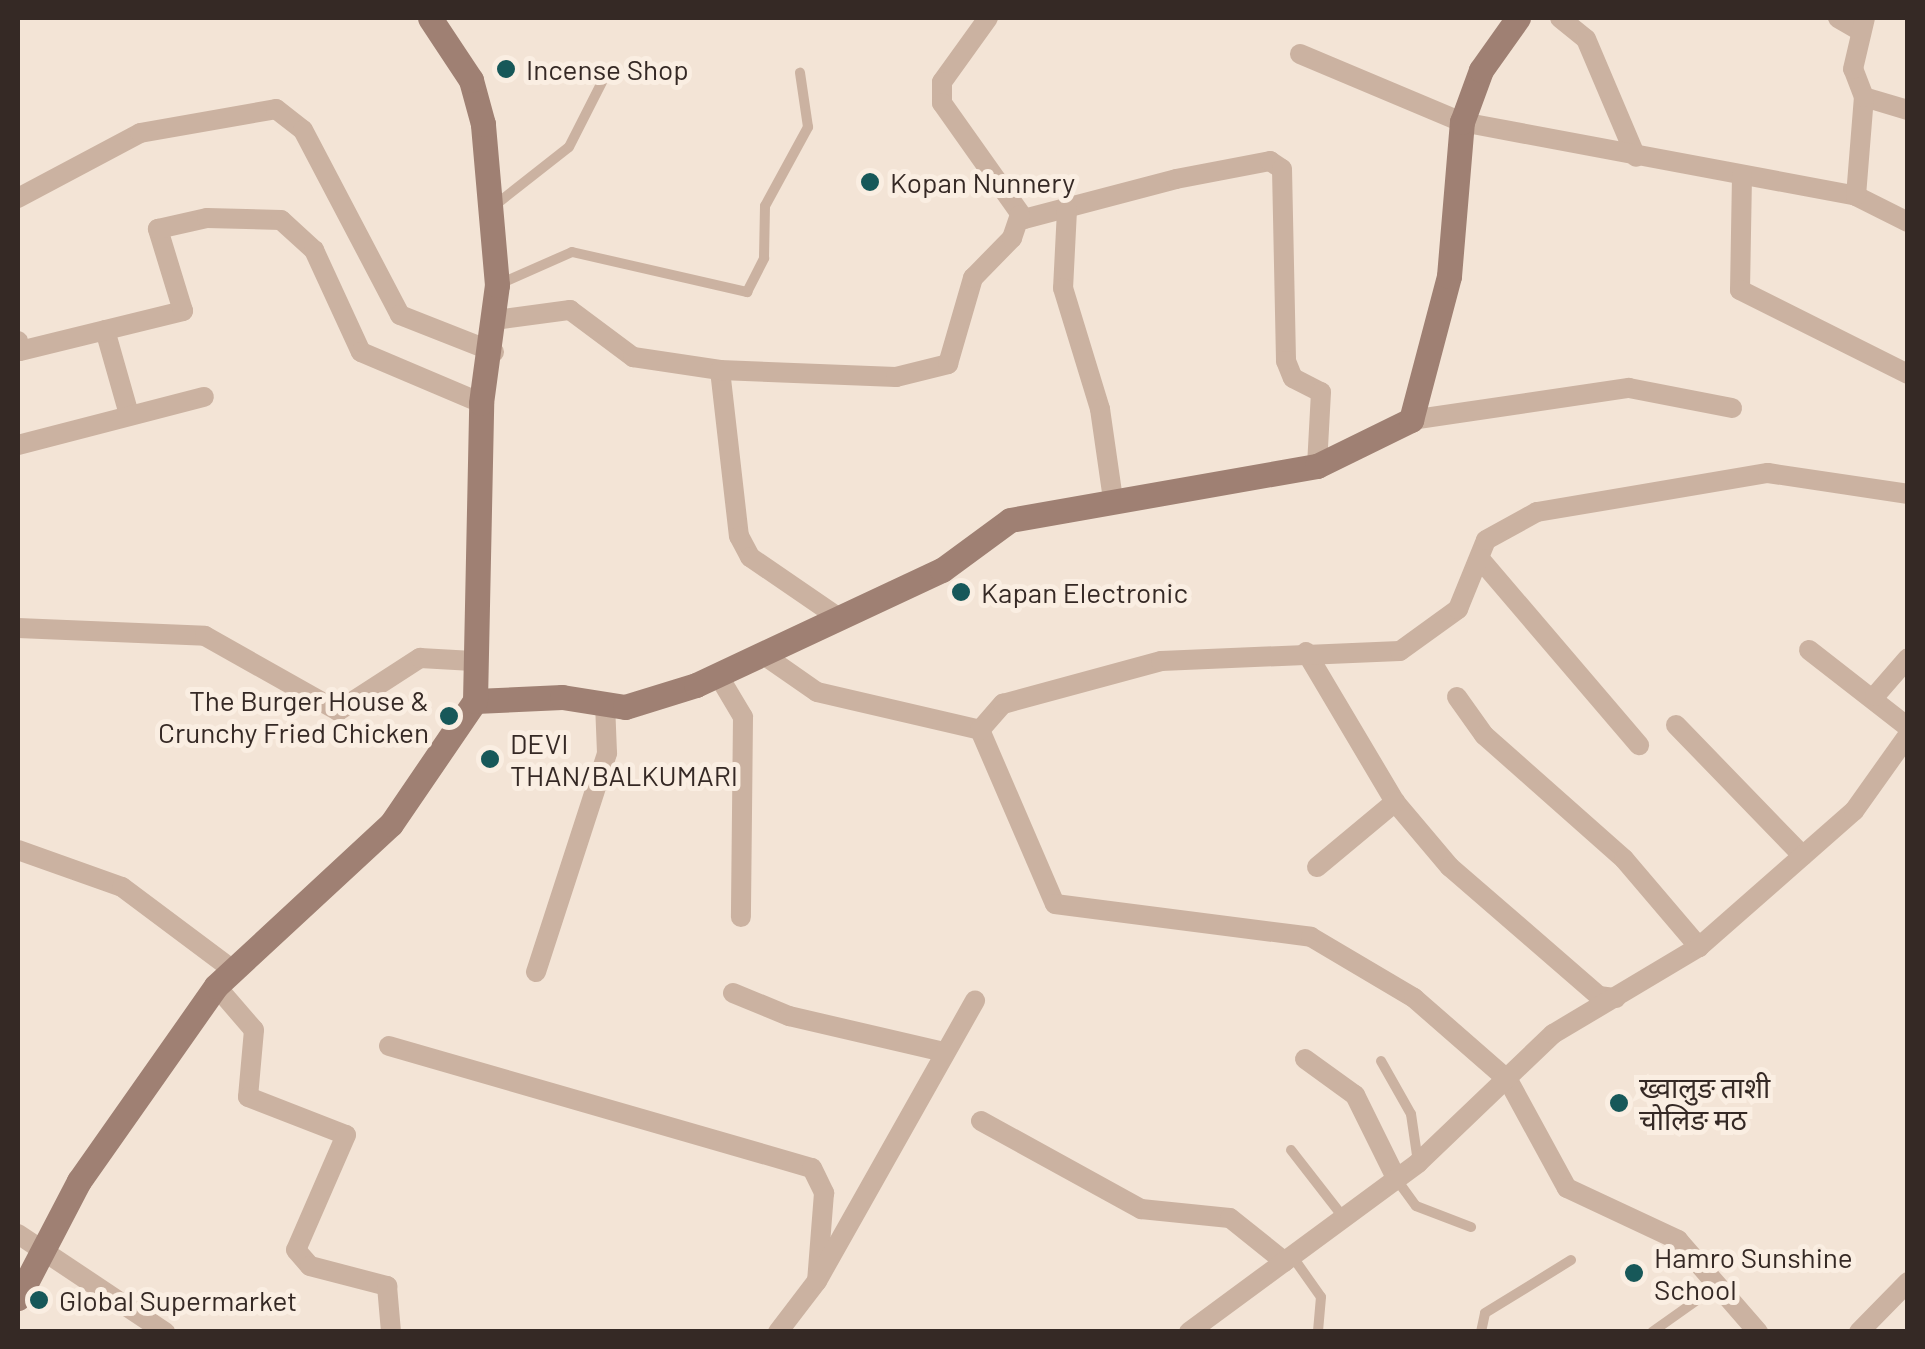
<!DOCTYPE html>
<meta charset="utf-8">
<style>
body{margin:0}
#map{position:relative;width:1925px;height:1349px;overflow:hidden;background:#f3e4d6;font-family:Barlow,"Noto Sans Devanagari",sans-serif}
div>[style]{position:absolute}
.lane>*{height:10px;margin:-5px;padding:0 5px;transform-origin:5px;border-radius:5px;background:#cbb2a1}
.street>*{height:20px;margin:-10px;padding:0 10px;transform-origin:10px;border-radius:10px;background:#cbb2a1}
.secondary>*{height:25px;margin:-12.5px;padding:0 12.5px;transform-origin:12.5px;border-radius:12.5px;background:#9f8073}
.dots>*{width:28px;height:28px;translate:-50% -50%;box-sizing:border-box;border:5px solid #faeee2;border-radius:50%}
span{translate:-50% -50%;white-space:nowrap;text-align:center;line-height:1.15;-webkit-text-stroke:10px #faeee2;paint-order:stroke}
.poi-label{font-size:28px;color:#352925}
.left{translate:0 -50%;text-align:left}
.right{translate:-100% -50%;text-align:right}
.frame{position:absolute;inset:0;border:20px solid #352925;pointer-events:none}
</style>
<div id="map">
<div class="lane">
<div style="left:494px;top:206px;width:95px;rotate:-38.2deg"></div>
<div style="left:569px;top:147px;width:73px;rotate:-63.1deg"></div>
<div style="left:497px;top:285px;width:82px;rotate:-23.7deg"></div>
<div style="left:572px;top:252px;width:180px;rotate:12.9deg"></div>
<div style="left:747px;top:292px;width:38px;rotate:-63deg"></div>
<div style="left:764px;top:258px;width:52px;rotate:-88.9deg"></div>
<div style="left:765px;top:206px;width:90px;rotate:-61.4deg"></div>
<div style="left:808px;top:127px;width:55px;rotate:-98.4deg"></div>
<div style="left:1381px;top:1061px;width:61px;rotate:60.5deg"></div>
<div style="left:1411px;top:1114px;width:49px;rotate:81.7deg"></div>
<div style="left:1291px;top:1150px;width:86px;rotate:52.1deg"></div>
<div style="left:1397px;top:1180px;width:32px;rotate:54deg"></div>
<div style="left:1416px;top:1206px;width:59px;rotate:20.9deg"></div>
<div style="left:1292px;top:1256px;width:50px;rotate:54.7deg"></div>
<div style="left:1321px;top:1297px;width:35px;rotate:95deg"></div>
<div style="left:1481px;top:1332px;width:19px;rotate:-78deg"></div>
<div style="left:1485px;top:1313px;width:101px;rotate:-31.6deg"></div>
<div style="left:1652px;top:1332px;width:80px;rotate:-35.3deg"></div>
</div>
<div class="street">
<div style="left:988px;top:18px;width:79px;rotate:125.7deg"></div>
<div style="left:942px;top:82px;width:21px;rotate:90deg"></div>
<div style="left:942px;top:103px;width:142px;rotate:54.7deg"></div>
<div style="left:1024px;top:219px;width:157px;rotate:-14.7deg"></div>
<div style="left:1176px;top:179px;width:96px;rotate:-10.8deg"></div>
<div style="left:1270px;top:161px;width:14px;rotate:34deg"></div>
<div style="left:1282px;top:169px;width:192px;rotate:88.8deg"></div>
<div style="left:1286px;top:361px;width:18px;rotate:68deg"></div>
<div style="left:1293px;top:378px;width:31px;rotate:27deg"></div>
<div style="left:1321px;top:392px;width:74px;rotate:93.1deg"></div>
<div style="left:1560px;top:18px;width:33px;rotate:39deg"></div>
<div style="left:1586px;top:39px;width:128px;rotate:67deg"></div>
<div style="left:1838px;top:18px;width:24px;rotate:30deg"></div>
<div style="left:1300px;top:54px;width:176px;rotate:22.8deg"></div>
<div style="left:1462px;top:122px;width:401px;rotate:10.6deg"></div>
<div style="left:1856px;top:196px;width:58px;rotate:26.6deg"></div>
<div style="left:1864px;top:97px;width:46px;rotate:16.5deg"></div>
<div style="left:1742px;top:176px;width:114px;rotate:91deg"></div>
<div style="left:1740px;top:290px;width:188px;rotate:26.6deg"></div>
<div style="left:1856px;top:196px;width:99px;rotate:-85.4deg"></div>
<div style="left:1864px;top:97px;width:30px;rotate:-111deg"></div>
<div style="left:1853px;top:69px;width:52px;rotate:-76.8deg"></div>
<div style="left:18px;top:198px;width:138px;rotate:-28deg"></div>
<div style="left:140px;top:133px;width:138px;rotate:-10deg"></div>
<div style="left:276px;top:109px;width:34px;rotate:38deg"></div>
<div style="left:303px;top:130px;width:209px;rotate:62.3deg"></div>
<div style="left:400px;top:315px;width:101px;rotate:21.5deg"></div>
<div style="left:1067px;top:210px;width:78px;rotate:92.9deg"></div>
<div style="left:1063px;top:288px;width:127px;rotate:73deg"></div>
<div style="left:1100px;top:409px;width:91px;rotate:81.8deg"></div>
<div style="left:495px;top:320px;width:76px;rotate:-7.6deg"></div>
<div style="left:570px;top:310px;width:79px;rotate:36.7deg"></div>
<div style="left:633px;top:357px;width:88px;rotate:8.5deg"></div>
<div style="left:720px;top:370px;width:167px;rotate:83.5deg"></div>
<div style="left:739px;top:536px;width:24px;rotate:62deg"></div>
<div style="left:750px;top:557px;width:108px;rotate:34.4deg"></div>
<div style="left:105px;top:330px;width:87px;rotate:74.1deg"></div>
<div style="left:18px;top:341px;width:10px;rotate:79deg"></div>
<div style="left:20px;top:351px;width:168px;rotate:-13.8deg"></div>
<div style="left:183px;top:311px;width:86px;rotate:-107deg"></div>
<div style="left:158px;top:229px;width:50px;rotate:-12.7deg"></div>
<div style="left:207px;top:218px;width:74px;rotate:1.5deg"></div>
<div style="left:281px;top:220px;width:45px;rotate:42.3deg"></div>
<div style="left:314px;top:250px;width:112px;rotate:65.3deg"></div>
<div style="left:361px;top:352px;width:130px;rotate:23deg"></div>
<div style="left:720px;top:370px;width:176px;rotate:2.3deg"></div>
<div style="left:896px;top:377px;width:54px;rotate:-14deg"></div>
<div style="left:948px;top:364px;width:90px;rotate:-73.8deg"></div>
<div style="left:973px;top:278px;width:56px;rotate:-45.7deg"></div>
<div style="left:1012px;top:238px;width:24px;rotate:-71deg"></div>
<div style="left:1411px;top:420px;width:220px;rotate:-8.4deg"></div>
<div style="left:1629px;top:388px;width:105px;rotate:11deg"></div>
<div style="left:18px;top:445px;width:192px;rotate:-14.5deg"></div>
<div style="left:1480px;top:559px;width:245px;rotate:49.5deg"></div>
<div style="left:18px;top:628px;width:187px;rotate:2.4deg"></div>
<div style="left:205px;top:636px;width:153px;rotate:29.4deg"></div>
<div style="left:338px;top:711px;width:98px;rotate:-32.9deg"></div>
<div style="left:420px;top:658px;width:53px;rotate:3.2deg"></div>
<div style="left:1809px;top:650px;width:125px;rotate:37.9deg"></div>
<div style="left:1306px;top:652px;width:174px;rotate:59.3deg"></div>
<div style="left:1395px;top:802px;width:85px;rotate:49.8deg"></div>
<div style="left:1450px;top:867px;width:197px;rotate:40.9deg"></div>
<div style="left:1599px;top:996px;width:17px;rotate:7deg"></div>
<div style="left:761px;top:653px;width:68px;rotate:34.9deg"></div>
<div style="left:817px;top:692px;width:167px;rotate:13.1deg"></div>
<div style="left:980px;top:730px;width:189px;rotate:66.7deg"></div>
<div style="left:1055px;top:904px;width:258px;rotate:7.3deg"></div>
<div style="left:1311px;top:937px;width:120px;rotate:30.6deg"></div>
<div style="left:1414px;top:998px;width:125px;rotate:41.1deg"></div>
<div style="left:1508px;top:1080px;width:123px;rotate:61.4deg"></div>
<div style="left:1567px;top:1188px;width:123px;rotate:25.1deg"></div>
<div style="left:1678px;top:1240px;width:122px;rotate:49deg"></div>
<div style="left:718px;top:675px;width:49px;rotate:59.2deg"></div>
<div style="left:743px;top:717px;width:200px;rotate:90.6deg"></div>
<div style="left:1875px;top:696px;width:50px;rotate:-49deg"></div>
<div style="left:1457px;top:697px;width:47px;rotate:54.6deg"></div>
<div style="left:1484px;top:735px;width:187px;rotate:41.5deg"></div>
<div style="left:1624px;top:859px;width:116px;rotate:49.6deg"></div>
<div style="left:1676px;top:725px;width:182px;rotate:45.9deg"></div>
<div style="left:980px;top:730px;width:35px;rotate:-49deg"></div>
<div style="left:1003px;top:704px;width:164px;rotate:-15.2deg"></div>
<div style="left:1161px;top:661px;width:239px;rotate:-2.4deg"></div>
<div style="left:1400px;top:651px;width:72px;rotate:-35.9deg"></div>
<div style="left:1458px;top:609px;width:74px;rotate:-67.9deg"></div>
<div style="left:1486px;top:540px;width:58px;rotate:-28.8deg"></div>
<div style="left:1537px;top:512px;width:234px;rotate:-9.6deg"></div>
<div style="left:1768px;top:473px;width:142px;rotate:8.5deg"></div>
<div style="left:18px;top:850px;width:110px;rotate:19.6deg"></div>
<div style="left:122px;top:887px;width:139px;rotate:36.8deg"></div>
<div style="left:1317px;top:867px;width:102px;rotate:-39.8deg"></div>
<div style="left:536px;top:972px;width:230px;rotate:-72deg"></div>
<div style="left:607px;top:753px;width:50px;rotate:-92.3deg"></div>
<div style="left:216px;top:986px;width:58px;rotate:49.2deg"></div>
<div style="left:254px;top:1030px;width:67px;rotate:95.1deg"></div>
<div style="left:248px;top:1097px;width:105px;rotate:21.2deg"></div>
<div style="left:346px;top:1135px;width:125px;rotate:113.5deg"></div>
<div style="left:296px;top:1250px;width:21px;rotate:49deg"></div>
<div style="left:310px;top:1266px;width:80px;rotate:14.6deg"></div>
<div style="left:387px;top:1286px;width:46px;rotate:85deg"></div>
<div style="left:733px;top:993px;width:61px;rotate:22.3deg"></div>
<div style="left:789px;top:1016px;width:159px;rotate:13.1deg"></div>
<div style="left:389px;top:1046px;width:440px;rotate:16.1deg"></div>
<div style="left:812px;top:1168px;width:28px;rotate:64deg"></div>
<div style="left:824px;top:1193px;width:88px;rotate:94.5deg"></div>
<div style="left:1305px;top:1059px;width:62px;rotate:35.8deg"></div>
<div style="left:1355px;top:1095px;width:95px;rotate:63.7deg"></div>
<div style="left:981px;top:1121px;width:183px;rotate:28.8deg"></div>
<div style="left:1141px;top:1209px;width:89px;rotate:5.8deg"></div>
<div style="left:1230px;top:1218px;width:70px;rotate:38.7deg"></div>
<div style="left:18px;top:1234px;width:177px;rotate:33.7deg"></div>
<div style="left:778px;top:1332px;width:64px;rotate:-52.6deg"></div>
<div style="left:817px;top:1281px;width:322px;rotate:-60.6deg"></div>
<div style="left:1189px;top:1332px;width:285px;rotate:-36.4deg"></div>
<div style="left:1418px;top:1163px;width:187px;rotate:-43.7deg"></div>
<div style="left:1553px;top:1034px;width:170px;rotate:-30.8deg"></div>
<div style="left:1699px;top:947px;width:206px;rotate:-41.3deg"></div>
<div style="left:1854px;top:811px;width:93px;rotate:-54.6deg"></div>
<div style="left:1859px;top:1332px;width:70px;rotate:-45.6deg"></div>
</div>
<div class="secondary">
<div style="left:475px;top:701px;width:87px;rotate:-2.6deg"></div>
<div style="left:562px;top:697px;width:64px;rotate:9deg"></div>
<div style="left:625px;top:707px;width:74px;rotate:-17.2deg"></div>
<div style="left:696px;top:685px;width:272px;rotate:-25.1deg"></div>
<div style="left:942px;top:570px;width:84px;rotate:-36.3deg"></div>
<div style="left:1010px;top:520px;width:312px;rotate:-10deg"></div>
<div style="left:1317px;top:466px;width:105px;rotate:-26.1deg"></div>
<div style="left:1411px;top:420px;width:149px;rotate:-75.2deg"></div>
<div style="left:1449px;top:276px;width:155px;rotate:-85.2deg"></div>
<div style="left:1462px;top:122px;width:55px;rotate:-69.9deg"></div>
<div style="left:1481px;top:70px;width:64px;rotate:-54.6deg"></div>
<div style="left:18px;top:1298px;width:132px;rotate:-62.5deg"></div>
<div style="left:79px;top:1181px;width:238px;rotate:-54.9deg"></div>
<div style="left:216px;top:986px;width:238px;rotate:-42.8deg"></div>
<div style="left:391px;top:824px;width:149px;rotate:-55.7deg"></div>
<div style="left:475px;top:701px;width:298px;rotate:-88.8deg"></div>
<div style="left:481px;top:403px;width:119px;rotate:-82.3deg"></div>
<div style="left:497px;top:285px;width:162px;rotate:-95deg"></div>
<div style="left:483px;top:124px;width:46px;rotate:-105.3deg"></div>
<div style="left:471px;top:80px;width:74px;rotate:-123.5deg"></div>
</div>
<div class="dots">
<div style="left:506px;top:69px;background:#175859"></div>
<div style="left:870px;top:182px;background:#175859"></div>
<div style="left:961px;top:592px;background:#175859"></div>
<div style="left:449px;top:716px;background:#175859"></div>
<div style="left:490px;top:759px;background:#175859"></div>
<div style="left:1619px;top:1103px;background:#175859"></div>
<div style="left:1634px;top:1273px;background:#175859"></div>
<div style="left:39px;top:1300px;background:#175859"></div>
</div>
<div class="poi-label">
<span class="left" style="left:526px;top:69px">Incense Shop</span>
<span class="left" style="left:890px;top:182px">Kopan Nunnery</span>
<span class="left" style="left:981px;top:592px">Kapan Electronic</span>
<span class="right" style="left:429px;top:716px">The Burger House &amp;<br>Crunchy Fried Chicken</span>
<span class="left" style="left:510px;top:759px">DEVI<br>THAN/BALKUMARI</span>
<span class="left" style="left:1639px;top:1103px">ख्वालुङ ताशी<br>चोलिङ मठ</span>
<span class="left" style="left:1654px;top:1273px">Hamro Sunshine<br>School</span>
<span class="left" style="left:59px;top:1300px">Global Supermarket</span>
</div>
<div class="frame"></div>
</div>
